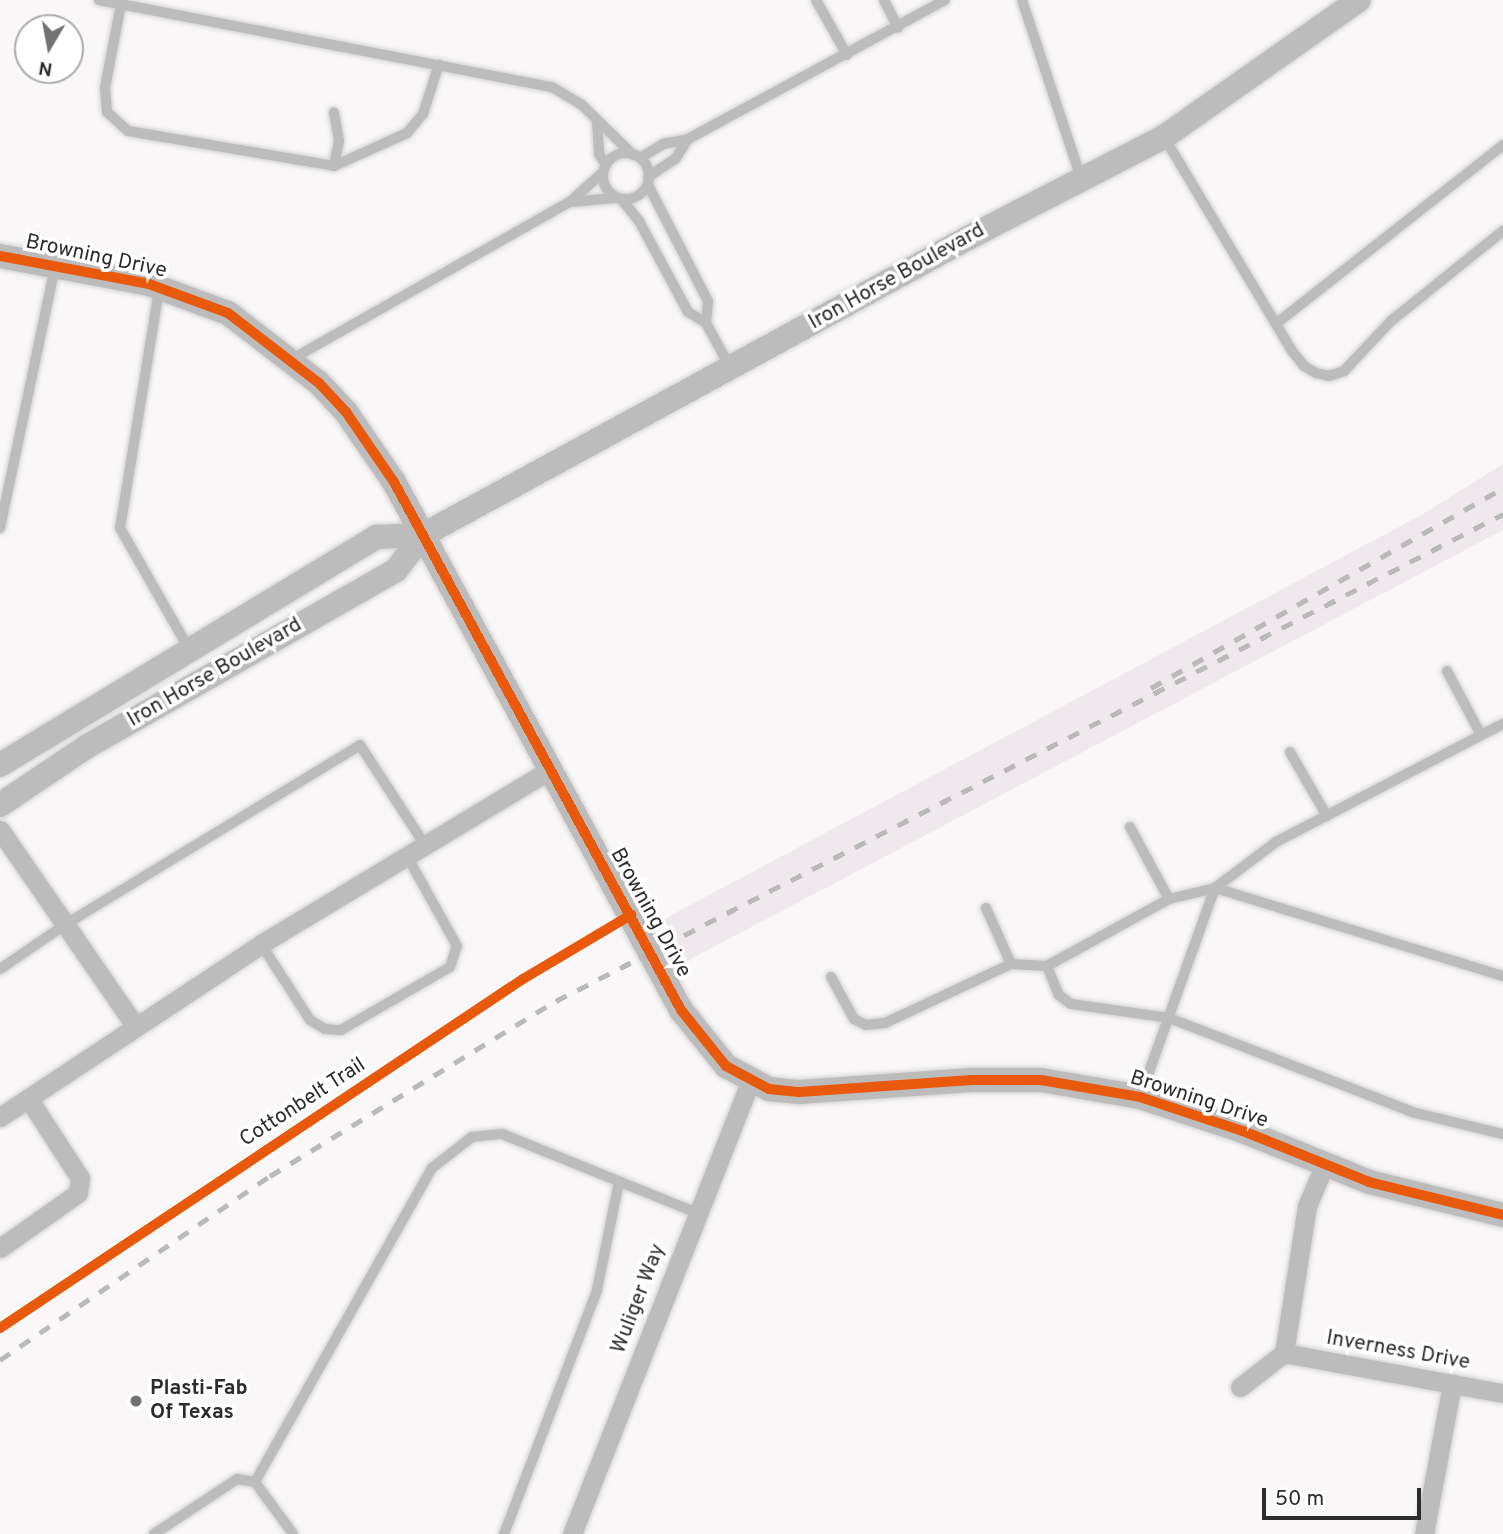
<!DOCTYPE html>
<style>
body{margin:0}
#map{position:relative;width:1503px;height:1534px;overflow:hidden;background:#f9f7f8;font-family:Overpass,sans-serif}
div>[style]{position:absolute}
.built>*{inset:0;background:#efe8ec}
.roads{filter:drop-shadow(0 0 2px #d4d2d3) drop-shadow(0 0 2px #d4d2d3)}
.service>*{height:10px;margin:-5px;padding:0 5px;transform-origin:5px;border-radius:5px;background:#bdbcbc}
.service>.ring{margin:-5px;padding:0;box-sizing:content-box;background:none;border:10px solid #bdbcbc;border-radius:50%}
.minor>*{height:19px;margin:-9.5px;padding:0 9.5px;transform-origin:9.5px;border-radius:9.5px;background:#bdbcbc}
.tertiary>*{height:24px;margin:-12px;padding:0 12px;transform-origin:12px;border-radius:12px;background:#bdbcbc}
.rail>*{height:5px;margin-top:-2.5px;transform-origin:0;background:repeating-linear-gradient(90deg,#b9b9b9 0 12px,transparent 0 24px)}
.cycleway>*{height:10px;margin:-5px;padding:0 5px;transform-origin:5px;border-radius:5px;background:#e8590c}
.dots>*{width:19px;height:19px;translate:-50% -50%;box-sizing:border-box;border:4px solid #fff;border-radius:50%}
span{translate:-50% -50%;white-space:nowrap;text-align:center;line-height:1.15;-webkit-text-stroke:7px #fff;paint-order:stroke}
.street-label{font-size:21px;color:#2d2c2c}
.poi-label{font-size:21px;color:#2d2c2c;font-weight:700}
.left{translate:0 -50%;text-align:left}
.north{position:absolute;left:14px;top:14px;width:70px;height:70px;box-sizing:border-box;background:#fff;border:2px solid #ababab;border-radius:50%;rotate:190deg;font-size:19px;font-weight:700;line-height:28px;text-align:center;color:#2d2c2c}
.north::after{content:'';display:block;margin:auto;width:24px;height:32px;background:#747373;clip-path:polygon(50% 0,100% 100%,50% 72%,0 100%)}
.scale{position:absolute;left:1262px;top:1488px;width:159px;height:32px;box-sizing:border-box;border:4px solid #2d2c2c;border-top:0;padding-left:9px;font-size:21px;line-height:24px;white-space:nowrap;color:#2d2c2c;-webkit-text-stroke:5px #fff;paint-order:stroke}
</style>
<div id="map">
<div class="built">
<div style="clip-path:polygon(1503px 464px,1503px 530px,687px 961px,664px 919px,1423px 514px)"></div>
</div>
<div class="roads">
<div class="service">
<div style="left:99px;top:0;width:461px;rotate:10.9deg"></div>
<div style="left:552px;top:87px;width:35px;rotate:31deg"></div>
<div style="left:582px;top:105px;width:71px;rotate:44.4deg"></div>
<div style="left:816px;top:0;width:63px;rotate:60.6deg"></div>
<div style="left:884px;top:0;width:31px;rotate:63deg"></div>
<div style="left:1022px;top:0;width:188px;rotate:71.7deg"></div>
<div style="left:121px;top:4px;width:86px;rotate:100.8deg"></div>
<div style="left:105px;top:88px;width:24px;rotate:85deg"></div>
<div style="left:107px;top:112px;width:28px;rotate:42deg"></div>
<div style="left:128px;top:131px;width:209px;rotate:9.6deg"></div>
<div style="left:334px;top:166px;width:80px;rotate:-24.3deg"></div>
<div style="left:407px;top:133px;width:25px;rotate:-50deg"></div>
<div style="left:423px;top:114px;width:52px;rotate:-72.3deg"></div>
<div style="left:597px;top:122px;width:32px;rotate:86deg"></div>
<div style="left:599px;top:154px;width:13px;rotate:58deg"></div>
<div style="left:1164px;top:137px;width:249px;rotate:59.1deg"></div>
<div style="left:1292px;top:351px;width:19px;rotate:51deg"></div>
<div style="left:1304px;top:366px;width:14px;rotate:30deg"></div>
<div style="left:1316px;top:373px;width:13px;rotate:13deg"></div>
<div style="left:1329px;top:376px;width:16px;rotate:-18deg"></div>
<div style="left:1344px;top:371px;width:69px;rotate:-46.8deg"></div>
<div style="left:1391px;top:321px;width:144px;rotate:-38.8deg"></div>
<div class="ring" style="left:603px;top:153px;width:36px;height:36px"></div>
<div style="left:640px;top:158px;width:27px;rotate:-31deg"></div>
<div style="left:663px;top:144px;width:25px;rotate:-11deg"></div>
<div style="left:688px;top:139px;width:292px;rotate:-28.4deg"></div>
<div style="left:334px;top:166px;width:25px;rotate:-79deg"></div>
<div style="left:339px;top:141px;width:29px;rotate:-100deg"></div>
<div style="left:648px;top:177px;width:34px;rotate:-34deg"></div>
<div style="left:676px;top:158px;width:22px;rotate:-58deg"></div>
<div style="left:648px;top:185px;width:131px;rotate:62.7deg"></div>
<div style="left:708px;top:301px;width:22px;rotate:95deg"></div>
<div style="left:622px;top:200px;width:27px;rotate:51deg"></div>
<div style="left:639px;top:221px;width:103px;rotate:61.7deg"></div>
<div style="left:688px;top:312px;width:21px;rotate:31deg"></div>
<div style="left:706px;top:323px;width:50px;rotate:61.4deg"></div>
<div style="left:570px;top:202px;width:47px;rotate:-4.9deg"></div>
<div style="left:159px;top:290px;width:241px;rotate:99.3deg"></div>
<div style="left:120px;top:528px;width:139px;rotate:60.3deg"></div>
<div style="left:1277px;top:323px;width:288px;rotate:-38.2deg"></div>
<div style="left:292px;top:359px;width:319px;rotate:-29.5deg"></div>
<div style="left:570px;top:202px;width:45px;rotate:-42.3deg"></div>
<div style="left:0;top:528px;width:268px;rotate:-78.1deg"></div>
<div style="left:1447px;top:671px;width:72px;rotate:62deg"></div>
<div style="left:1290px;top:752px;width:74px;rotate:60deg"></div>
<div style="left:1130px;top:827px;width:82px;rotate:61.6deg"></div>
<div style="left:986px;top:908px;width:61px;rotate:65.9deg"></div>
<div style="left:261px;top:944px;width:90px;rotate:57.2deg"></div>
<div style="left:310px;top:1020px;width:17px;rotate:31deg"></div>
<div style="left:325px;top:1029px;width:16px;rotate:4deg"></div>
<div style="left:341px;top:1030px;width:126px;rotate:-30deg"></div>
<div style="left:450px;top:967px;width:22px;rotate:-72deg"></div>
<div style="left:457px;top:946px;width:103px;rotate:-119.1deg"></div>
<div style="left:1047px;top:966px;width:31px;rotate:68deg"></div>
<div style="left:1059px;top:995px;width:15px;rotate:37deg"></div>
<div style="left:1071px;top:1004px;width:99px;rotate:8.1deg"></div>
<div style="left:1169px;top:1018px;width:261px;rotate:21.1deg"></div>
<div style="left:1412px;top:1112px;width:94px;rotate:13.6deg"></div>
<div style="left:0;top:969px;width:80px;rotate:-34.3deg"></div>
<div style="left:66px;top:924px;width:344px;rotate:-31.3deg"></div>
<div style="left:360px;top:745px;width:119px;rotate:57deg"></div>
<div style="left:831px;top:977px;width:48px;rotate:61.3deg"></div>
<div style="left:854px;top:1019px;width:13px;rotate:27deg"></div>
<div style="left:866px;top:1025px;width:19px;rotate:-6deg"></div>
<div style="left:885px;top:1023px;width:139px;rotate:-25.1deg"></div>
<div style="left:1011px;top:964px;width:36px;rotate:3deg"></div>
<div style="left:1047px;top:966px;width:139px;rotate:-28.8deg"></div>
<div style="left:1169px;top:899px;width:47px;rotate:-13.4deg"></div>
<div style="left:1215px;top:888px;width:301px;rotate:17deg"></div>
<div style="left:1140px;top:1097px;width:222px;rotate:-70.3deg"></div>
<div style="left:1215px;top:888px;width:76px;rotate:-37deg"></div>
<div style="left:1276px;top:842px;width:256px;rotate:-27.5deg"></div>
<div style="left:255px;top:1482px;width:360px;rotate:-60.6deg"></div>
<div style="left:432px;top:1168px;width:51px;rotate:-37.8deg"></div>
<div style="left:472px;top:1137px;width:30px;rotate:-6deg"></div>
<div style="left:502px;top:1134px;width:211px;rotate:22deg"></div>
<div style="left:154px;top:1534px;width:100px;rotate:-33.5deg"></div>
<div style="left:237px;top:1479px;width:18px;rotate:9deg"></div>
<div style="left:255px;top:1482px;width:64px;rotate:53.8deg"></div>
<div style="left:504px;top:1534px;width:261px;rotate:-69.1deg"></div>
<div style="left:597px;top:1290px;width:110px;rotate:-78.5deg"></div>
</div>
<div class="minor">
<div style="left:0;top:830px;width:239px;rotate:55.4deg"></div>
<div style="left:0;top:1117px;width:313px;rotate:-33.5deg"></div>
<div style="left:261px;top:944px;width:336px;rotate:-31.1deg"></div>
<div style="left:0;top:1248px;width:95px;rotate:-35.2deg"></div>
<div style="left:78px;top:1193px;width:15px;rotate:-82deg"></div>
<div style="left:80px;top:1178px;width:95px;rotate:-123deg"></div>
<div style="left:1284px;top:1353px;width:223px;rotate:10.4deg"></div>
<div style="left:1284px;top:1353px;width:149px;rotate:-81.1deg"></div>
<div style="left:1307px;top:1206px;width:43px;rotate:-67deg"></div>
<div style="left:1240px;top:1387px;width:56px;rotate:-37.7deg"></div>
<div style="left:572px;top:1534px;width:487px;rotate:-68.5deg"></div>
<div style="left:1424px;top:1534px;width:153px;rotate:-79.4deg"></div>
</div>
<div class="tertiary">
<div style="left:0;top:256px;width:152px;rotate:10.6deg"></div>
<div style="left:149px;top:284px;width:84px;rotate:20.2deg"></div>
<div style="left:228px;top:313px;width:115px;rotate:37.6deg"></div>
<div style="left:319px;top:383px;width:40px;rotate:47deg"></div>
<div style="left:346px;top:412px;width:85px;rotate:55.6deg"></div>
<div style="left:394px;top:482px;width:601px;rotate:61.47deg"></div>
<div style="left:681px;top:1010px;width:72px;rotate:51.2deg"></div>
<div style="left:726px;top:1066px;width:49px;rotate:28.1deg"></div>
<div style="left:769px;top:1089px;width:30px;rotate:6deg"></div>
<div style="left:799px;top:1092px;width:173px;rotate:-4deg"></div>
<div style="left:972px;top:1080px;width:69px"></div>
<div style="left:1041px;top:1080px;width:100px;rotate:9.7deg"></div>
<div style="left:1140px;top:1097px;width:108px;rotate:18.3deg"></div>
<div style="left:1243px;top:1131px;width:136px;rotate:22deg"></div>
<div style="left:1369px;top:1182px;width:138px;rotate:13.8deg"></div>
<div style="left:0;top:765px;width:441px;rotate:-31.2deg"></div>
<div style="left:377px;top:537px;width:46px;rotate:-2.5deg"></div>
<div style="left:0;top:805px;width:104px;rotate:-34deg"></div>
<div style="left:86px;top:747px;width:357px;rotate:-29.7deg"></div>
<div style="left:396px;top:570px;width:44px;rotate:-52.4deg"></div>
<div style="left:423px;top:535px;width:621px;rotate:-28.59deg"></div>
<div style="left:968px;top:238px;width:220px;rotate:-27.3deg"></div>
<div style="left:1164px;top:137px;width:238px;rotate:-35.1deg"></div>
</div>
</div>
<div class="rail">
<div style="left:1151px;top:688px;width:405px;rotate:-29.6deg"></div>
<div style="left:0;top:1360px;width:327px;rotate:-34.3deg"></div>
<div style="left:270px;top:1176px;width:335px;rotate:-31.5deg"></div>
<div style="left:556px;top:1001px;width:1065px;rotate:-27.21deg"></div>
</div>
<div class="cycleway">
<div style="left:0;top:256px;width:152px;rotate:10.6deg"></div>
<div style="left:149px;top:284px;width:84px;rotate:20.2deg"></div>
<div style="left:228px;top:313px;width:115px;rotate:37.6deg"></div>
<div style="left:319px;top:383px;width:40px;rotate:47deg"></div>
<div style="left:346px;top:412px;width:85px;rotate:55.6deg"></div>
<div style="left:394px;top:482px;width:601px;rotate:61.47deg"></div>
<div style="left:681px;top:1010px;width:72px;rotate:51.2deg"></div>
<div style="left:726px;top:1066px;width:49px;rotate:28.1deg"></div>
<div style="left:769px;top:1089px;width:30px;rotate:6deg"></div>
<div style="left:799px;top:1092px;width:173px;rotate:-4deg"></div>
<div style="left:972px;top:1080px;width:69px"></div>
<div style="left:1041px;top:1080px;width:100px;rotate:9.7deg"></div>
<div style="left:1140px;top:1097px;width:108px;rotate:18.3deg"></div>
<div style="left:1243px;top:1131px;width:136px;rotate:22deg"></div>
<div style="left:1369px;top:1182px;width:138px;rotate:13.8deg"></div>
<div style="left:0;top:1328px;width:629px;rotate:-33.72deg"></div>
<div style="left:523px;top:979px;width:126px;rotate:-30.7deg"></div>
</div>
<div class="dots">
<div style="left:136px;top:1401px;background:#747373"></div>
</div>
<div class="street-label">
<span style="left:96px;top:257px;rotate:12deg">Browning Drive</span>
<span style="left:897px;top:277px;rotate:-29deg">Iron Horse Boulevard</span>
<span style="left:215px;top:673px;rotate:-30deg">Iron Horse Boulevard</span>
<span style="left:650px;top:913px;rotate:61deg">Browning Drive</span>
<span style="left:1199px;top:1100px;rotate:18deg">Browning Drive</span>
<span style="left:303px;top:1103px;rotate:-33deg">Cottonbelt Trail</span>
<span style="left:639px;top:1299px;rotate:-69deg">Wuliger Way</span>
<span style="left:1398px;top:1351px;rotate:10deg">Inverness Drive</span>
</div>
<div class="poi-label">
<span class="left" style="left:150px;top:1401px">Plasti-Fab<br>Of Texas</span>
</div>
<div class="north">N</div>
<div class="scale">50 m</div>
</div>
